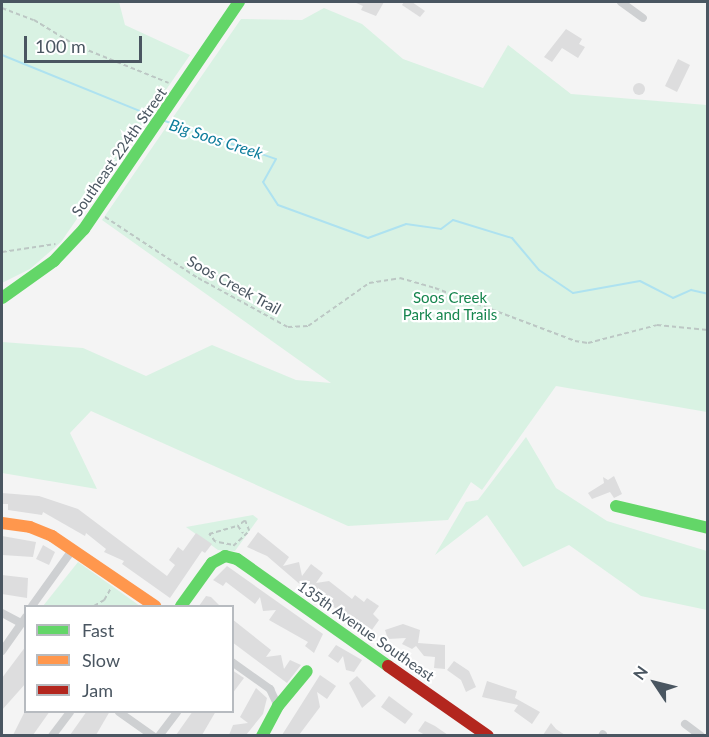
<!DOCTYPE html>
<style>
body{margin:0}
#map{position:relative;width:709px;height:737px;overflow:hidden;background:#f4f4f4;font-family:Lato,sans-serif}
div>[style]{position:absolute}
.green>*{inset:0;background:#d9f2e3}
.stream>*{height:2px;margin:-1px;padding:0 1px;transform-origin:1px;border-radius:1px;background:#aee2f0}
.building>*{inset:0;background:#ddddde}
.round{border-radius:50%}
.path>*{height:1.5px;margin-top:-0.75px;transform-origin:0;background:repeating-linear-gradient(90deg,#bcc7c4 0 4.5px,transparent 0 7.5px)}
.street>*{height:8px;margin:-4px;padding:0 4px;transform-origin:4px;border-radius:4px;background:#ced0d2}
.fast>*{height:12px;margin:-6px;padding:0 6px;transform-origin:6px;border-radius:6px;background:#63d668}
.slow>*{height:12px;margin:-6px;padding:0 6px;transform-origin:6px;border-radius:6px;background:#ff974d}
.jam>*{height:12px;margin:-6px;padding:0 6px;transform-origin:6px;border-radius:6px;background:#b3261e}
span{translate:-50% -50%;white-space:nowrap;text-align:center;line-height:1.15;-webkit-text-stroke:4.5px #fff;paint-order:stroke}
.street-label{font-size:15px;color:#4a5661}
.park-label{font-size:15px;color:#17864f}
.water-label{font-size:16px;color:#0c7c9b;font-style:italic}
.frame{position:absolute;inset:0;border:3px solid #4a5661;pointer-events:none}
.legend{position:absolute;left:24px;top:605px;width:210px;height:108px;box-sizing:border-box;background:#fff;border:2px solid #b7bbc0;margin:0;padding:8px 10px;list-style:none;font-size:18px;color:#4a5661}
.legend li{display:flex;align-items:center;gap:12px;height:30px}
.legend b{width:30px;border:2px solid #b7bbc0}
.north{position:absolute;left:625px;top:653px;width:60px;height:60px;-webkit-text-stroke:4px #fff;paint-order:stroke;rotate:305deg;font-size:16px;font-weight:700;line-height:24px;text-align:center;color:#4a5661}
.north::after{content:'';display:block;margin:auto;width:21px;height:27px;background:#4a5661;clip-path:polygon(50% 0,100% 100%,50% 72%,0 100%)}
.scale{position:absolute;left:24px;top:36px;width:118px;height:27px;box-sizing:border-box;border:3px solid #4a5661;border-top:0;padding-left:8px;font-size:18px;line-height:21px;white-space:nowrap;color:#4a5661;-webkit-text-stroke:4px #fff;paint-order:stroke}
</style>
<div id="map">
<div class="green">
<div style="clip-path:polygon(2px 2px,119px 2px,125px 25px,190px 55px,61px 242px,30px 269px,2px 283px)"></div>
<div style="clip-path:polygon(324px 8px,362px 24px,403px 59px,483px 88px,508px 45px,571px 94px,707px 105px,707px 412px,556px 386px,482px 490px,471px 482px,448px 520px,348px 526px,91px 411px,70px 433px,97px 489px,2px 473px,2px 342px,83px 348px,146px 376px,212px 345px,296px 380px,331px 383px,102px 220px,241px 19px,302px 20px)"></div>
<div style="clip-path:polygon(526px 437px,556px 488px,607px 521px,707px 551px,707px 610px,641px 596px,569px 545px,523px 567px,487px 515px,435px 555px,466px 502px,478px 500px)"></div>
<div style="clip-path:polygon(253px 515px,258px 519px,235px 551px,218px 550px,186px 527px)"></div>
<div style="clip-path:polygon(78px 562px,112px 586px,140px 606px,43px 606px)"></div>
</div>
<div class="stream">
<div style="left:2px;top:55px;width:165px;rotate:22.1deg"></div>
<div style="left:162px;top:120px;width:120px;rotate:18.9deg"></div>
<div style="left:276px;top:159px;width:26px;rotate:119deg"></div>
<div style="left:263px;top:182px;width:27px;rotate:57deg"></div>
<div style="left:278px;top:205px;width:96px;rotate:20.1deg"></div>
<div style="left:368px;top:238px;width:40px;rotate:-20.2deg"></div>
<div style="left:406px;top:224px;width:35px;rotate:8deg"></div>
<div style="left:441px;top:229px;width:15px;rotate:-37deg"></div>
<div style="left:453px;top:220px;width:62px;rotate:17deg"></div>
<div style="left:512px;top:238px;width:42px;rotate:49.8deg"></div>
<div style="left:539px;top:270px;width:41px;rotate:34.1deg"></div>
<div style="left:573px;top:293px;width:68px;rotate:-10.2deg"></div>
<div style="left:640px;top:281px;width:37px;rotate:27deg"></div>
<div style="left:673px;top:298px;width:20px;rotate:-24deg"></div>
<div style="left:691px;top:290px;width:17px;rotate:13deg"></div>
</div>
<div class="building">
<div style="clip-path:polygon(354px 2px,384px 2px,376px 16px,361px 10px,363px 6px)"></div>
<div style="clip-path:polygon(404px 2px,412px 2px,425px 11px,420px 17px,402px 5px)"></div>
<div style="clip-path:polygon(566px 29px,582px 39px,579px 44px,585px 47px,578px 58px,562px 48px,552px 62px,544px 57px)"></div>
<div style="clip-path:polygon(678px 59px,690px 65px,677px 92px,665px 86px)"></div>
<div class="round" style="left:633px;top:83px;width:12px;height:12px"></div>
<div style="clip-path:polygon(614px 476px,622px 494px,614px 498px,610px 492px,592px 499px,588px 493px,604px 483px,603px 477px,608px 480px)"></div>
<div style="clip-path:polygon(2px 493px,39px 496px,78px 509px,167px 576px,175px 565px,169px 560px,178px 547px,183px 551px,196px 533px,212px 544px,205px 553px,202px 551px,170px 598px,122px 564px,124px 561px,104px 552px,106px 549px,86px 533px,85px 536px,43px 512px,42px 515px,8px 510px,8px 504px,2px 504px)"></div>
<div style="clip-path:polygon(258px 532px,289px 557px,283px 566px,299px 562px,302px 576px,311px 564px,323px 573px,316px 583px,329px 581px,352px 599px,355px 595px,364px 602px,367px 598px,379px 606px,373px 614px,379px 620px,369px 634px,326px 601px,317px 599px,267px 556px,247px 547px)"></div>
<div style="clip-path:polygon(2px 536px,36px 542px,33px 557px,2px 555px)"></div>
<div style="clip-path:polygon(43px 545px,55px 552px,49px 565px,36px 559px)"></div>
<div style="clip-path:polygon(227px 566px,323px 634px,314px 653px,305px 646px,308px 642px,269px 620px,276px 610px,263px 611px,260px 597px,255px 604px,226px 582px,223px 586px,213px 580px)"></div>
<div style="clip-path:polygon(2px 575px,28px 578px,27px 598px,2px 594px)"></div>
<div style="clip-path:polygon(206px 596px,211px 597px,220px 606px,199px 606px)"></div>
<div style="clip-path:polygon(232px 619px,271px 650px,266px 657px,281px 655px,284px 669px,290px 660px,301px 665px,287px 683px,232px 642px)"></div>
<div style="clip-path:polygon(403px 624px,420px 630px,418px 643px,445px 645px,445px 669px,434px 668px,435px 657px,424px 656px,416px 646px,412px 649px,402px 644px,406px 638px,388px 639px,385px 630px)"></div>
<div style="clip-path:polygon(336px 645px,362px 660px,354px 672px,346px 670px,343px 656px,338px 663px,328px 656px)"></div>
<div style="clip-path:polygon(26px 646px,26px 683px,2px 710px,2px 678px)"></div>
<div style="clip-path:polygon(454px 661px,469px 671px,476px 687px,466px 692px,461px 680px,447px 670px)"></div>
<div style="clip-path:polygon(232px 670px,244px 678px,232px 694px)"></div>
<div style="clip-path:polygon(320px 675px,336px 686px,327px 699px,317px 692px,320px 707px,299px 735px,282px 735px)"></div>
<div style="clip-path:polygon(357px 676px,376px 696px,362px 708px,349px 683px)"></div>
<div style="clip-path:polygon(487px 681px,517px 691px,515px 698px,540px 712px,532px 724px,514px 711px,518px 705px,482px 697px)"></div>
<div style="clip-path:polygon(256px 688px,267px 698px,263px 714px,246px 735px,229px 735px,233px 725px,248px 723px,240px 717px)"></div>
<div style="clip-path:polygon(389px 696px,413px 714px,405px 724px,381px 707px)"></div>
<div style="clip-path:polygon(25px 711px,50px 711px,33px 735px,13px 735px)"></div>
<div style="clip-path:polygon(87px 711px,110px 711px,96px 735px,70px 735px)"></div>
<div style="clip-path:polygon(193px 711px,216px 711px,202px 735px,176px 735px)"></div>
<div style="clip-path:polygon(425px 721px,435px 726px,448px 735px,425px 735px,418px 731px)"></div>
<div style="clip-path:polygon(551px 723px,556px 729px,565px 735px,543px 735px)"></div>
</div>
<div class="path">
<div style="left:2px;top:8px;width:34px;rotate:21deg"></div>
<div style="left:34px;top:20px;width:48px;rotate:31.4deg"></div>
<div style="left:75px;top:45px;width:101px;rotate:22deg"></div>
<div style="left:105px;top:217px;width:111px;rotate:33.3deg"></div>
<div style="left:198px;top:278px;width:102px;rotate:28.6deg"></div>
<div style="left:288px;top:327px;width:20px;rotate:-3deg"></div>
<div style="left:308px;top:326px;width:75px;rotate:-35.2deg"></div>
<div style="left:369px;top:283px;width:31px;rotate:-9deg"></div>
<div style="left:400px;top:278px;width:36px;rotate:16deg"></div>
<div style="left:435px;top:288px;width:150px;rotate:20.7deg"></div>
<div style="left:575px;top:341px;width:13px;rotate:9deg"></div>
<div style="left:588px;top:343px;width:71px;rotate:-14.6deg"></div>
<div style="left:657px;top:325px;width:51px;rotate:5.6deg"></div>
<div style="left:2px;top:252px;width:54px;rotate:-8.6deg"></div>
<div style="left:231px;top:545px;width:16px;rotate:-169deg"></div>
<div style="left:215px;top:542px;width:10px;rotate:-127deg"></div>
<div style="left:209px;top:534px;width:29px;rotate:-16deg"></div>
<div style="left:233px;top:546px;width:22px;rotate:-43deg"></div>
<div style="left:249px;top:531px;width:11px;rotate:-112deg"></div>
<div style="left:245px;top:521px;width:9px;rotate:144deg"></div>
<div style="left:238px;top:526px;width:9px;rotate:54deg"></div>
<div style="left:94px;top:606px;width:12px;rotate:-31deg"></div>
<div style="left:104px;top:600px;width:14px;rotate:-60deg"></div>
</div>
<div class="street">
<div style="left:621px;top:2px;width:27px;rotate:36deg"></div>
<div style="left:32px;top:606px;width:70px;rotate:-54.3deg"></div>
<div style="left:2px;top:613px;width:21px;rotate:28deg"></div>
<div style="left:2px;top:651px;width:42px;rotate:-54.8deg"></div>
<div style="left:232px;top:662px;width:47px;rotate:35.4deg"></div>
<div style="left:270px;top:689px;width:19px;rotate:65deg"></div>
<div style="left:119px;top:712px;width:42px;rotate:35.2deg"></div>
<div style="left:685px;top:724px;width:20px;rotate:37deg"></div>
<div style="left:52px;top:736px;width:30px;rotate:-53deg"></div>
<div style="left:159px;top:736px;width:30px;rotate:-53deg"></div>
<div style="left:602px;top:736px;width:2px;rotate:-63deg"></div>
</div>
<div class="fast">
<div style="left:2px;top:298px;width:64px;rotate:-35.4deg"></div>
<div style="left:54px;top:261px;width:44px;rotate:-46.8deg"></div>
<div style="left:84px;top:229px;width:275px;rotate:-55.7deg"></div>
<div style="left:616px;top:506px;width:95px;rotate:13.4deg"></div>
<div style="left:181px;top:606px;width:53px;rotate:-54.2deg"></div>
<div style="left:212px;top:563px;width:15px;rotate:-28deg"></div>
<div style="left:225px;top:556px;width:12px;rotate:14deg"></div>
<div style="left:237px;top:559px;width:185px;rotate:35.3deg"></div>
<div style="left:262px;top:736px;width:34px;rotate:-62deg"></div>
<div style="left:278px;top:706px;width:45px;rotate:-50.4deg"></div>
</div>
<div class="slow">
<div style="left:2px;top:523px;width:28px;rotate:8deg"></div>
<div style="left:30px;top:527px;width:24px;rotate:22deg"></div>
<div style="left:52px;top:536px;width:125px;rotate:34.2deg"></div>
</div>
<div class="jam">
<div style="left:388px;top:666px;width:122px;rotate:35deg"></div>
</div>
<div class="street-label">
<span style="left:119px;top:152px;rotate:-55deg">Southeast 224th Street</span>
<span style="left:234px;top:285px;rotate:29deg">Soos Creek Trail</span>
<span style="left:366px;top:631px;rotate:35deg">135th Avenue Southeast</span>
</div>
<div class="park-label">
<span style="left:450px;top:306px">Soos Creek<br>Park and Trails</span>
</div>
<div class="water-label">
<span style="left:216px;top:139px;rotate:18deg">Big Soos Creek</span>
</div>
<div class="frame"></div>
<ul class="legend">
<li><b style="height:8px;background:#63d668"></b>Fast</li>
<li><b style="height:8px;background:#ff974d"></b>Slow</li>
<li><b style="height:8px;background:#b3261e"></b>Jam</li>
</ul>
<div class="north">N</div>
<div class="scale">100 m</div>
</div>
